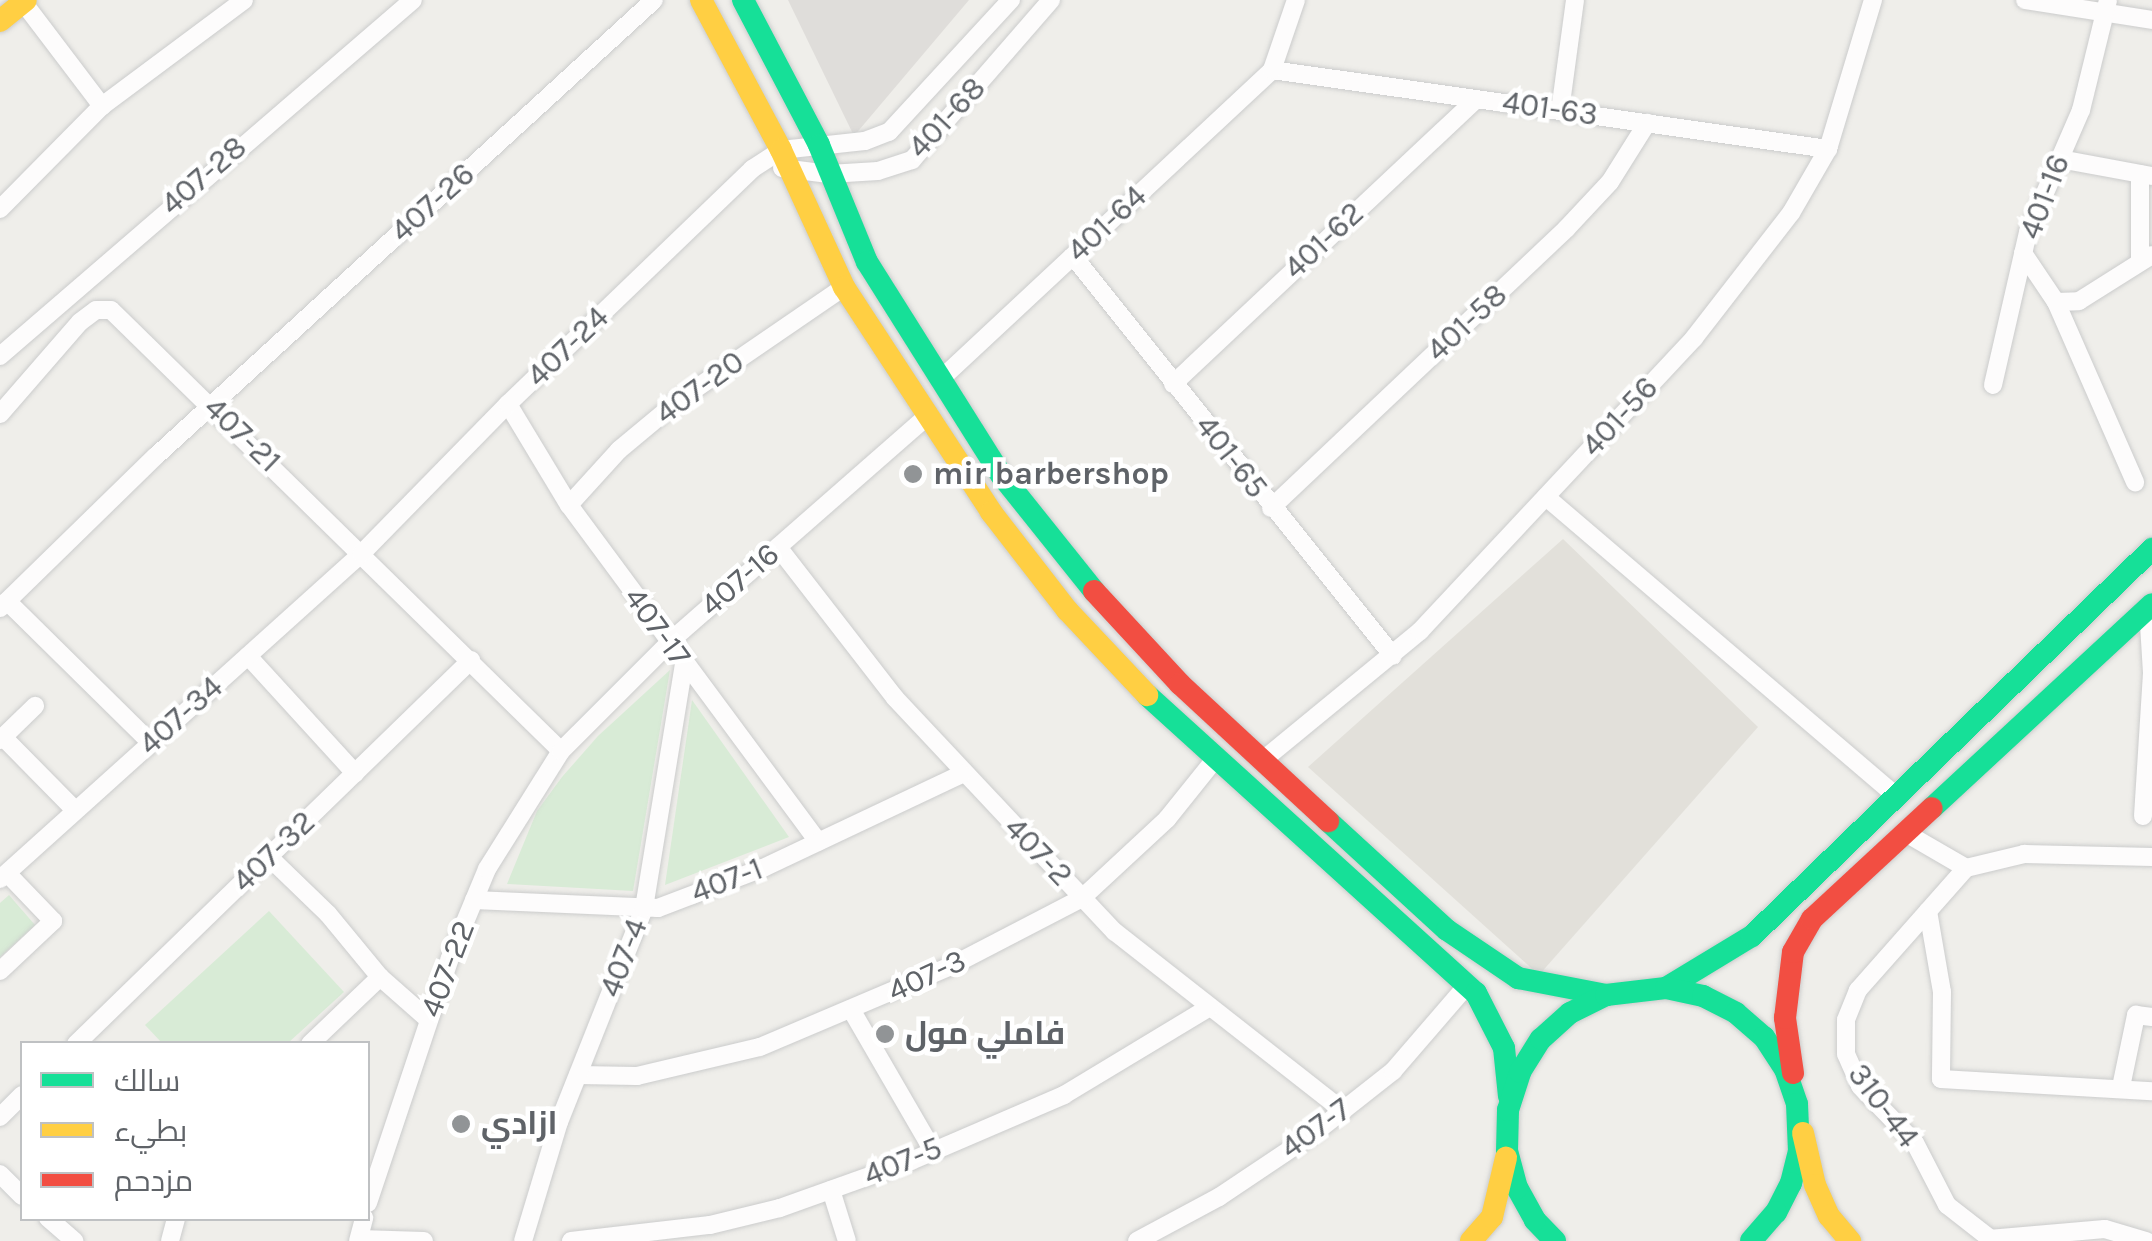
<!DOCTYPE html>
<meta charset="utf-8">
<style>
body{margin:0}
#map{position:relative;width:2152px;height:1241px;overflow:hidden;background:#efeeea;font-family:Karla,Cairo,sans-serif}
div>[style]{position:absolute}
.industrial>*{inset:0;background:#dfddda}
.education>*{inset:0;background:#e2e0da}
.green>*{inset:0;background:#d8ebd6}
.roads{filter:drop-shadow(0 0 2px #cbcccc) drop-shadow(0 0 2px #cbcccc)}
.street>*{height:18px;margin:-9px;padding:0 9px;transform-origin:9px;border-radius:9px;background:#fdfcfc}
.fast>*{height:22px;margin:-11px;padding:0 11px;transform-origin:11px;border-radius:11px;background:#16e098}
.slow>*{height:22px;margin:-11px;padding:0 11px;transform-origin:11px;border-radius:11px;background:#ffcf43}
.jam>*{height:22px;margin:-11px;padding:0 11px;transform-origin:11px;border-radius:11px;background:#f24e42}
.dots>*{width:28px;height:28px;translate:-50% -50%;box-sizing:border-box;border:5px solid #fff;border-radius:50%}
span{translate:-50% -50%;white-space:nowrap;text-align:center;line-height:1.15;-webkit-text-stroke:9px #fff;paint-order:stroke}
.street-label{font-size:32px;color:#5f6368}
.poi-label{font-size:32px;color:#5f6368;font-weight:700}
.left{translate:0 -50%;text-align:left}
.legend{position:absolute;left:20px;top:1041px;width:350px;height:180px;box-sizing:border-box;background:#fff;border:2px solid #bfc1c3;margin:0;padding:12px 18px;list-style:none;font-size:30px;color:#5f6368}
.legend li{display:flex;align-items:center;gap:20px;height:50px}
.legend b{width:50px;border:2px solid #bfc1c3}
</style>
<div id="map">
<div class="industrial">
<div style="clip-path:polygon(788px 0,969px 0,854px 136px)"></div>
</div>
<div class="education">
<div style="clip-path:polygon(1563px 539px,1758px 727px,1539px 975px,1308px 767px)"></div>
</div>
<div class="green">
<div style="clip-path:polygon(670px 670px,633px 891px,507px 884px,537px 811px,562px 777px,598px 736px)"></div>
<div style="clip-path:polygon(692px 700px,789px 837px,665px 885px)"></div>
<div style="clip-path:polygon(9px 895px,35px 925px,0 957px,0 903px)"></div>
<div style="clip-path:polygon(269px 911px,344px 992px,288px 1043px,162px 1043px,145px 1025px)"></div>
</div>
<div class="roads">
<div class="street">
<div style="left:2025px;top:0;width:129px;rotate:8.9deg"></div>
<div style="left:23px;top:2px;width:131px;rotate:52.8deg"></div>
<div style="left:1272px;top:70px;width:562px;rotate:8.09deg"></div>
<div style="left:1560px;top:111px;width:112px;rotate:-82.3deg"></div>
<div style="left:2060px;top:159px;width:94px;rotate:10.5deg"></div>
<div style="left:782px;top:168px;width:47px;rotate:7.3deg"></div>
<div style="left:829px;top:174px;width:49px;rotate:-3.5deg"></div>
<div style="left:878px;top:171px;width:36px;rotate:-18deg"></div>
<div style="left:912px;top:160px;width:212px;rotate:-49deg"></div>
<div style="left:0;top:209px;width:145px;rotate:-45.3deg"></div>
<div style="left:102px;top:106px;width:177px;rotate:-36.7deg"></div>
<div style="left:2023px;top:253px;width:59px;rotate:56deg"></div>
<div style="left:2056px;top:302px;width:23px;rotate:-2deg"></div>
<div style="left:2079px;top:301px;width:86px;rotate:-32.2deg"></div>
<div style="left:1073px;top:256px;width:512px;rotate:51.34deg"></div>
<div style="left:2140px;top:262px;width:88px;rotate:-90deg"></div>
<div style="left:2056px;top:302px;width:197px;rotate:66.3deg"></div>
<div style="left:0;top:356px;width:545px;rotate:-40.76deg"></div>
<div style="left:942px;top:378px;width:451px;rotate:-43deg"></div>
<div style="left:1272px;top:70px;width:74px;rotate:-71.1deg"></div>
<div style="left:1173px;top:384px;width:416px;rotate:-43.2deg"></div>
<div style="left:1993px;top:385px;width:157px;rotate:-77.1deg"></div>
<div style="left:2028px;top:232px;width:133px;rotate:-66.5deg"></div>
<div style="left:2081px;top:110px;width:113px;rotate:-76.2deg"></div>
<div style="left:508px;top:404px;width:118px;rotate:58.9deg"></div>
<div style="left:569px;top:505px;width:419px;rotate:53.5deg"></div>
<div style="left:0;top:414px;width:122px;rotate:-49deg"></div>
<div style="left:80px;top:322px;width:20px;rotate:-37deg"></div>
<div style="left:96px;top:310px;width:15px"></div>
<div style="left:111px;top:310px;width:630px;rotate:44.42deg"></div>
<div style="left:1546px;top:497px;width:459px;rotate:40.5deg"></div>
<div style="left:569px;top:505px;width:74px;rotate:-47.7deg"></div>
<div style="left:619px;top:450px;width:78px;rotate:-39.8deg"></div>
<div style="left:679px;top:400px;width:200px;rotate:-34.4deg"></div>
<div style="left:1271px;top:508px;width:406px;rotate:-43.4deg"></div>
<div style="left:1566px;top:229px;width:64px;rotate:-46.9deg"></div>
<div style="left:1610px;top:182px;width:70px;rotate:-57.9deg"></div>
<div style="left:778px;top:547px;width:191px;rotate:52.2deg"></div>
<div style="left:895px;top:698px;width:321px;rotate:46.8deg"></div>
<div style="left:1115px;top:932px;width:290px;rotate:38.1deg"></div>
<div style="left:7px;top:601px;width:201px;rotate:44.6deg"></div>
<div style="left:0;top:608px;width:218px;rotate:-44.3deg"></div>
<div style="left:156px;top:456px;width:675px;rotate:-42.48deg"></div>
<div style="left:248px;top:656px;width:159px;rotate:47.6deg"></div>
<div style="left:3px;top:737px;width:103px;rotate:45.4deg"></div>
<div style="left:0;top:740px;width:49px;rotate:-44.2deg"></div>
<div style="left:1263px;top:760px;width:203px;rotate:-39.4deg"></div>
<div style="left:1420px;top:631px;width:401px;rotate:-46.9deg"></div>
<div style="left:1694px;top:338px;width:158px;rotate:-52.2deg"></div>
<div style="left:1791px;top:213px;width:74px;rotate:-60deg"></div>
<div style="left:1828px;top:149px;width:156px;rotate:-73.2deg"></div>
<div style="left:2143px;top:816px;width:143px;rotate:-86.4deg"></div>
<div style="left:2152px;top:673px;width:66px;rotate:-93.5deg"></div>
<div style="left:1904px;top:832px;width:72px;rotate:30.1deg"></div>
<div style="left:1966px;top:868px;width:57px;rotate:131.5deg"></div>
<div style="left:1928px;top:911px;width:82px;rotate:80.2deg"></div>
<div style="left:1942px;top:992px;width:87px;rotate:90.7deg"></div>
<div style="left:1941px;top:1079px;width:211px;rotate:3.3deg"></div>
<div style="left:269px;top:857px;width:82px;rotate:44deg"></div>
<div style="left:328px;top:914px;width:82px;rotate:50.5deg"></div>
<div style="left:380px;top:977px;width:65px;rotate:41.3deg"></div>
<div style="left:1966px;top:868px;width:60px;rotate:-13.6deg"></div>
<div style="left:2024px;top:854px;width:128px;rotate:1.3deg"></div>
<div style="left:0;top:879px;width:487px;rotate:-42deg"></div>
<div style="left:362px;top:553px;width:209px;rotate:-45.6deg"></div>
<div style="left:508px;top:404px;width:339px;rotate:-43.9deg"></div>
<div style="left:752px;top:169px;width:35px;rotate:-33deg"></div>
<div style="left:781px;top:150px;width:84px;rotate:-6.1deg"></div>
<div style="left:865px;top:141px;width:26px;rotate:-21deg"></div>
<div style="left:889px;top:132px;width:180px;rotate:-47.3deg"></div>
<div style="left:474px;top:900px;width:184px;rotate:2.5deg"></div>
<div style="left:658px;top:908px;width:112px;rotate:-20.9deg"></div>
<div style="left:763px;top:868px;width:220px;rotate:-25.3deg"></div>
<div style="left:1928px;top:911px;width:106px;rotate:131.5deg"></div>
<div style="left:1858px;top:990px;width:32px;rotate:112deg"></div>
<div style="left:1846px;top:1020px;width:34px;rotate:90deg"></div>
<div style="left:1846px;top:1054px;width:35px;rotate:66deg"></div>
<div style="left:1860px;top:1086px;width:79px;rotate:46deg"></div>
<div style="left:1915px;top:1143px;width:70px;rotate:62.7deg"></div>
<div style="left:1947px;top:1205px;width:58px;rotate:38deg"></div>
<div style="left:0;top:971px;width:73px;rotate:-43.3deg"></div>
<div style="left:53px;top:921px;width:66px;rotate:-133.8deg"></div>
<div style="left:852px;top:1011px;width:162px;rotate:59.9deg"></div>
<div style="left:76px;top:1044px;width:551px;rotate:-44.19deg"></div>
<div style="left:310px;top:1044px;width:97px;rotate:-43.7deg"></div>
<div style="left:578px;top:1075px;width:59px;rotate:1deg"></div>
<div style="left:637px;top:1076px;width:126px;rotate:-13.3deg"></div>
<div style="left:760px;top:1047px;width:207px;rotate:-23deg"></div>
<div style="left:951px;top:966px;width:148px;rotate:-27.4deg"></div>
<div style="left:1082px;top:898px;width:116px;rotate:-42.9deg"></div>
<div style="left:1167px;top:819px;width:78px;rotate:-51.2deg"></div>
<div style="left:2121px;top:1087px;width:74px;rotate:-78.2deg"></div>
<div style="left:2136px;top:1015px;width:16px;rotate:7deg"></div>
<div style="left:0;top:1117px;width:31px;rotate:-45deg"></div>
<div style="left:0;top:1174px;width:31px;rotate:45deg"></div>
<div style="left:831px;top:1190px;width:53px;rotate:72.6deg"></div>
<div style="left:368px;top:1203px;width:258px;rotate:-71.5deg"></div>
<div style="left:450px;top:958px;width:96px;rotate:-67.4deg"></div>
<div style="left:487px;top:869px;width:139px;rotate:-57.9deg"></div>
<div style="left:561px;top:751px;width:161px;rotate:-45deg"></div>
<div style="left:675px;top:637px;width:332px;rotate:-41.2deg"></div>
<div style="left:48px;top:1218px;width:35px;rotate:41deg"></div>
<div style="left:359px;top:1239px;width:65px;rotate:1.8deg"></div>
<div style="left:1989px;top:1239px;width:116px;rotate:-4.9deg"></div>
<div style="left:2105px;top:1229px;width:43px;rotate:16.3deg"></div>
<div style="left:170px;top:1241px;width:24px;rotate:-75deg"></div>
<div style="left:358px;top:1241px;width:24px;rotate:-75deg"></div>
<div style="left:523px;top:1241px;width:124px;rotate:-73.2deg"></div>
<div style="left:559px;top:1122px;width:230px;rotate:-68.3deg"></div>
<div style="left:644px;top:908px;width:247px;rotate:-80.7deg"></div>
<div style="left:571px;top:1241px;width:140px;rotate:-6.6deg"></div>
<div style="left:710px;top:1225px;width:72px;rotate:-13.7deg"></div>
<div style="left:780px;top:1208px;width:139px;rotate:-19.7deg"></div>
<div style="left:911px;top:1161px;width:167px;rotate:-23.3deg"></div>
<div style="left:1064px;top:1095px;width:170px;rotate:-31.1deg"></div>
<div style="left:1137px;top:1241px;width:93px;rotate:-28.2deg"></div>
<div style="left:1219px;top:1197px;width:113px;rotate:-33.8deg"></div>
<div style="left:1313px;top:1134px;width:102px;rotate:-38.2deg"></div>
<div style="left:1393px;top:1071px;width:115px;rotate:-49.2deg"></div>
</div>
<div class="fast">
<div style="left:743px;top:0;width:164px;rotate:62.3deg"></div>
<div style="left:819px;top:145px;width:126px;rotate:67.7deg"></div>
<div style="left:867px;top:262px;width:253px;rotate:57.8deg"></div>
<div style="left:1002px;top:476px;width:147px;rotate:51.3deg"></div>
<div style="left:1147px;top:695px;width:444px;rotate:42.2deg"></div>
<div style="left:1476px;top:993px;width:62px;rotate:63deg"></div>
<div style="left:1504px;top:1048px;width:48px;rotate:84.1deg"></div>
<div style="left:1932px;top:808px;width:300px;rotate:-42.8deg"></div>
<div style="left:1328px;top:821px;width:161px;rotate:42.5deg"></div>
<div style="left:1447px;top:930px;width:86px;rotate:34.1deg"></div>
<div style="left:1518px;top:978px;width:90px;rotate:10.9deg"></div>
<div style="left:1666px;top:988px;width:100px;rotate:-31.2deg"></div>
<div style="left:1752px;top:936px;width:557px;rotate:-44.05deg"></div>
<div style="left:1555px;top:1241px;width:29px;rotate:-134deg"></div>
<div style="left:1535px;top:1220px;width:37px;rotate:-119deg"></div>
<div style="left:1517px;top:1188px;width:38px;rotate:-105deg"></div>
<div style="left:1507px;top:1151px;width:41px;rotate:-88.6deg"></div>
<div style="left:1508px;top:1110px;width:40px;rotate:-72deg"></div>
<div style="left:1520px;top:1072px;width:39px;rotate:-58deg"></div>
<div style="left:1541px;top:1039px;width:39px;rotate:-42deg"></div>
<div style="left:1570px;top:1013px;width:40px;rotate:-26.6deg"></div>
<div style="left:1606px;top:995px;width:60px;rotate:-6.7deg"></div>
<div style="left:1666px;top:988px;width:38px;rotate:12deg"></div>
<div style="left:1703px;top:996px;width:37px;rotate:27deg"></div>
<div style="left:1736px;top:1013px;width:37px;rotate:41deg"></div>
<div style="left:1764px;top:1037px;width:38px;rotate:57deg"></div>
<div style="left:1785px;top:1069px;width:37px;rotate:71deg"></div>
<div style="left:1797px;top:1104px;width:47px;rotate:87.6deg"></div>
<div style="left:1799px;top:1151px;width:33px;rotate:104deg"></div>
<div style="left:1791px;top:1183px;width:33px;rotate:117deg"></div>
<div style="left:1776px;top:1212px;width:38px;rotate:131deg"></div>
</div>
<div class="slow">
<div style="left:701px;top:0;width:170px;rotate:61.9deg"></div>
<div style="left:781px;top:150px;width:151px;rotate:65.3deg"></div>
<div style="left:844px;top:287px;width:269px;rotate:56.8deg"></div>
<div style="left:991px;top:512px;width:124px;rotate:52.2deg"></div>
<div style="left:1067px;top:610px;width:117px;rotate:46.7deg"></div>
<div style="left:0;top:21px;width:33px;rotate:-39deg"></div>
<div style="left:1803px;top:1133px;width:53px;rotate:77deg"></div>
<div style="left:1815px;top:1185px;width:34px;rotate:66deg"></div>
<div style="left:1829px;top:1216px;width:33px;rotate:50deg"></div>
<div style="left:1471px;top:1241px;width:32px;rotate:-49deg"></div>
<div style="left:1492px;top:1217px;width:61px;rotate:-76.7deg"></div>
</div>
<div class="jam">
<div style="left:1094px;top:591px;width:127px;rotate:47.2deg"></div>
<div style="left:1180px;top:684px;width:202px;rotate:42.8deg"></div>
<div style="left:1793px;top:1073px;width:56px;rotate:-98.3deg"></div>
<div style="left:1785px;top:1018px;width:66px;rotate:-83.1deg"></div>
<div style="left:1793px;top:952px;width:38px;rotate:-60deg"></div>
<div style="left:1812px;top:919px;width:163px;rotate:-42.8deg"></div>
</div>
</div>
<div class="dots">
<div style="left:913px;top:474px;background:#919496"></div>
<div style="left:885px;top:1034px;background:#919496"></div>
<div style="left:461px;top:1124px;background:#919496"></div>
</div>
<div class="street-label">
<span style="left:1550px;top:109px;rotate:8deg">401-63</span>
<span style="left:947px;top:118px;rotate:-47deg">401-68</span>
<span style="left:204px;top:176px;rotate:-41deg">407-28</span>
<span style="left:2045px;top:197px;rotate:-69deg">401-16</span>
<span style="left:433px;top:203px;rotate:-42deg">407-26</span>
<span style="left:1107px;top:224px;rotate:-43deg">401-64</span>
<span style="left:1324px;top:241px;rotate:-43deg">401-62</span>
<span style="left:1467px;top:323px;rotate:-43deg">401-58</span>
<span style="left:568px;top:347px;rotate:-44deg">407-24</span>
<span style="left:700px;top:388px;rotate:-36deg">407-20</span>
<span style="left:1620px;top:417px;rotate:-47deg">401-56</span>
<span style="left:242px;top:435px;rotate:44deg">407-21</span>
<span style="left:1231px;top:457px;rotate:52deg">401-65</span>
<span style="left:740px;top:580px;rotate:-41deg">407-16</span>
<span style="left:657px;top:627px;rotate:54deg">407-17</span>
<span style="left:181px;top:716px;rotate:-42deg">407-34</span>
<span style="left:274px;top:852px;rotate:-44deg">407-32</span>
<span style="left:1038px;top:852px;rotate:46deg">407-2</span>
<span style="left:727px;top:881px;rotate:-21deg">407-1</span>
<span style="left:624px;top:958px;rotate:-69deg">407-4</span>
<span style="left:448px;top:969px;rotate:-69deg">407-22</span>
<span style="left:927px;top:976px;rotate:-25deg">407-3</span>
<span style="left:1883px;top:1106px;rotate:53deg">310-44</span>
<span style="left:1316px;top:1129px;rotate:-36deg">407-7</span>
<span style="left:903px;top:1162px;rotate:-22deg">407-5</span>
</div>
<div class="poi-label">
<span class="left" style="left:933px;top:474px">mir barbershop</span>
<span class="left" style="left:905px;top:1034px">فاملي مول</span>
<span class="left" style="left:481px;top:1124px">ازادي</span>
</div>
<ul class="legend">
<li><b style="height:12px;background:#16e098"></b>سالك</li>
<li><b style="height:12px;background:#ffcf43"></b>بطيء</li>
<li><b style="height:12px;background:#f24e42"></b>مزدحم</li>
</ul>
</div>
